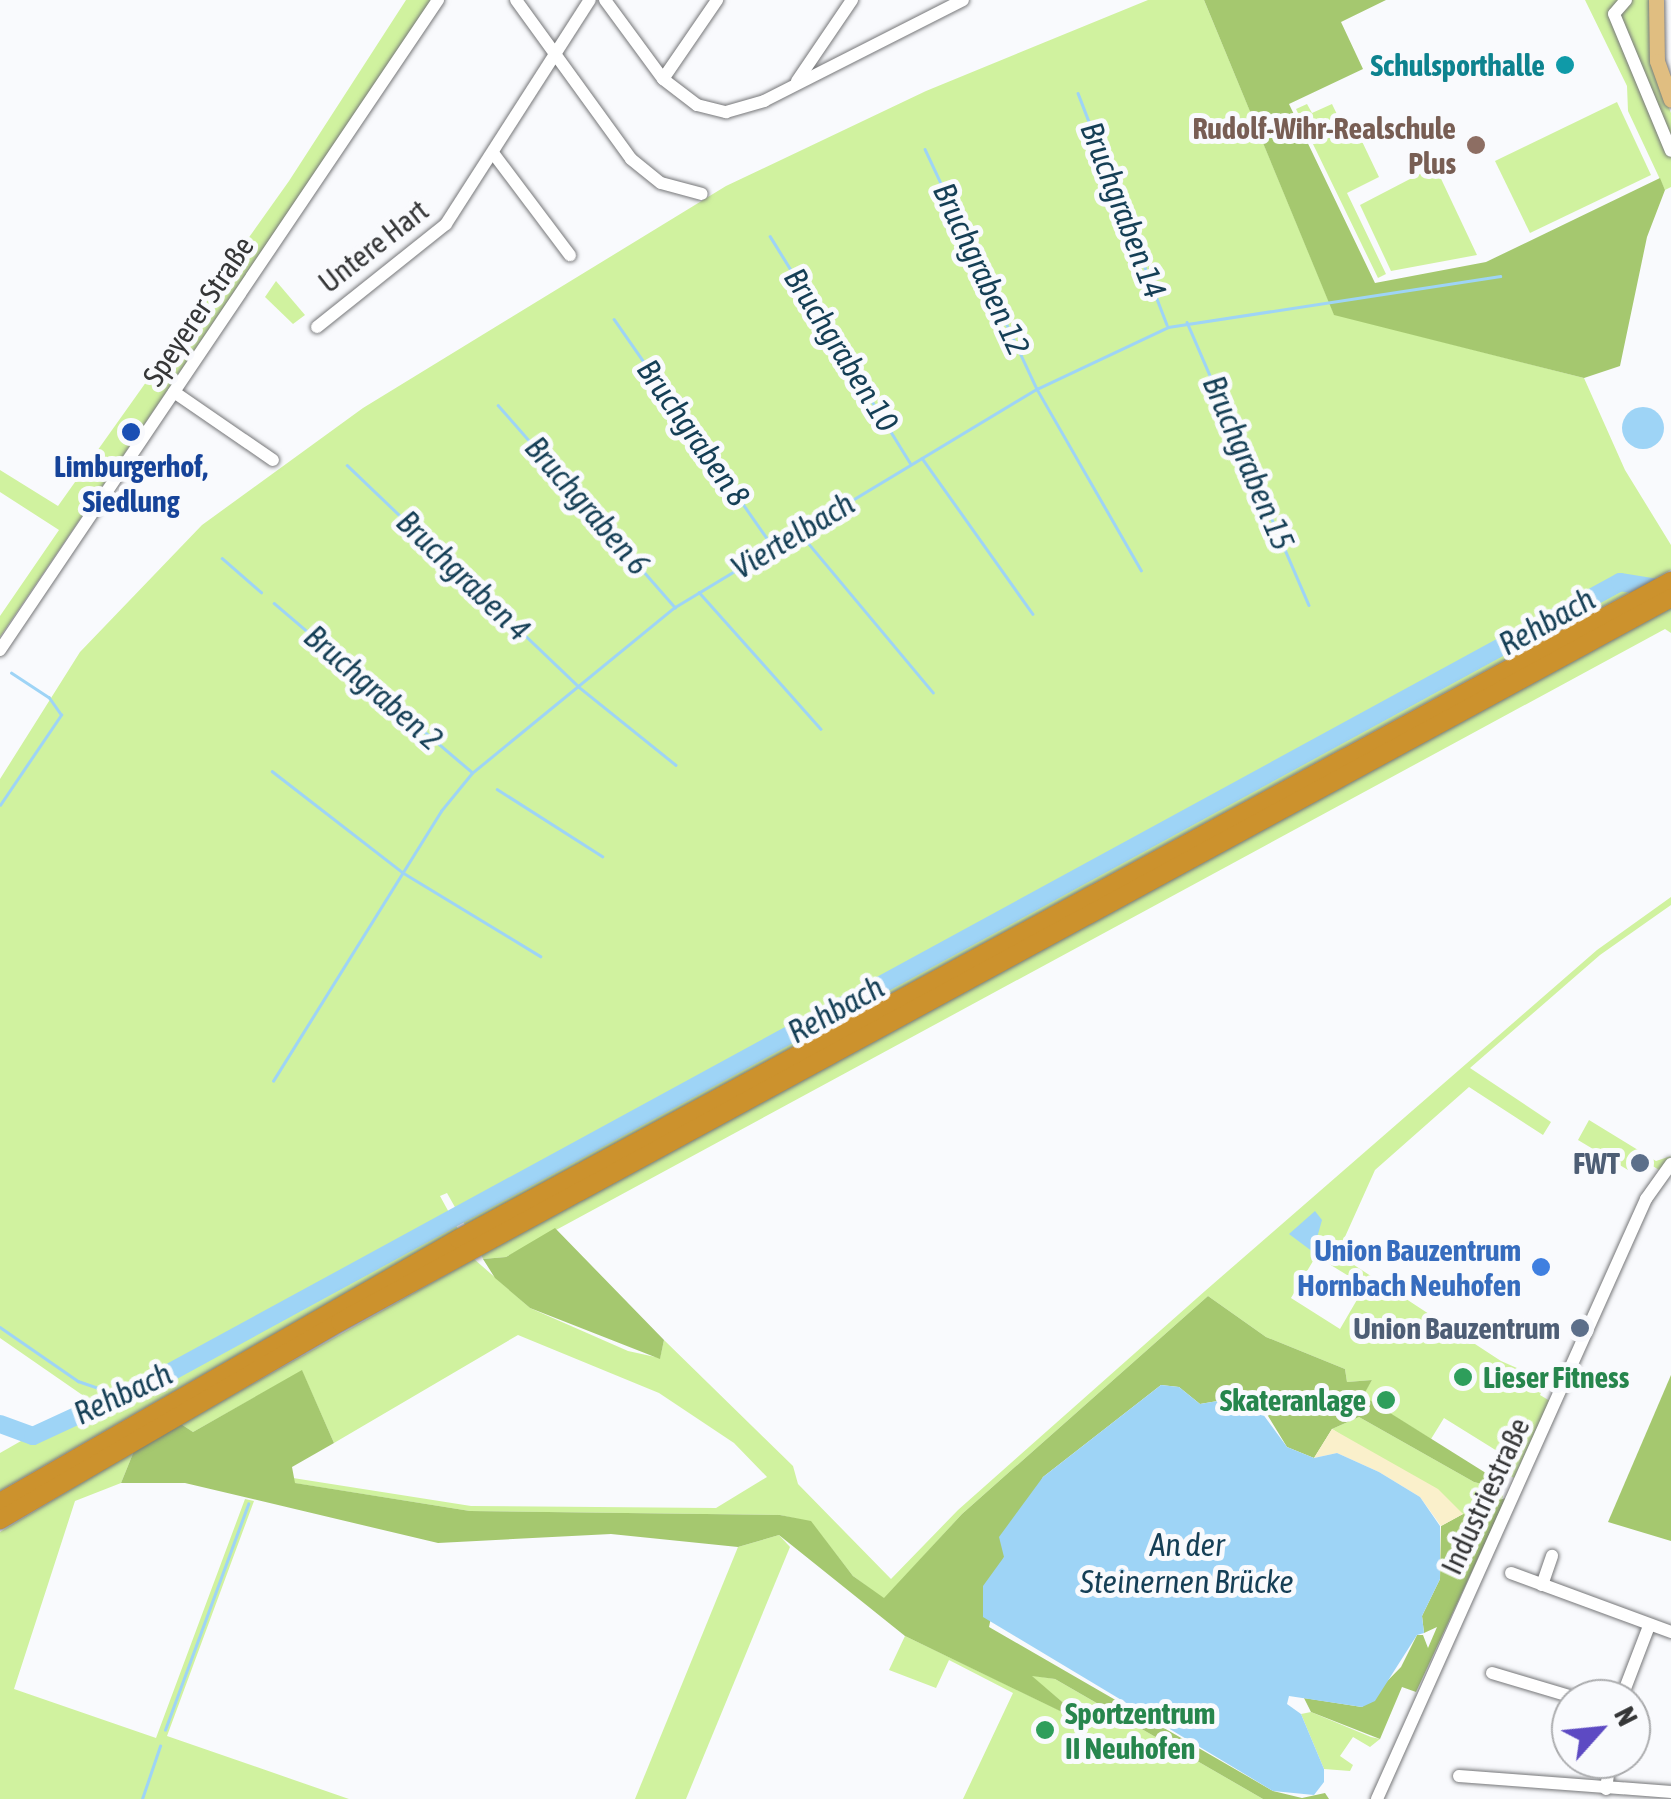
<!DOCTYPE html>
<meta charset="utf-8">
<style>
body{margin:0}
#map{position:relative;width:1671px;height:1799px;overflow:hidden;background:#f9fafd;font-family:"Asap Condensed",sans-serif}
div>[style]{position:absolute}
.green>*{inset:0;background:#d0f29f}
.forest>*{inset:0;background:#a5c86f}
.sand>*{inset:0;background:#faf0cb}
.water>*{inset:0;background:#9ed4f6}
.round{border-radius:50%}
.stream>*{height:2.5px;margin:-1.25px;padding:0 1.25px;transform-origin:1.25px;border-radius:1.25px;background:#9ed4f6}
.river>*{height:18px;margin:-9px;padding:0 9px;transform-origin:9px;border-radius:9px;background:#9ed4f6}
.roads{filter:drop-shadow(0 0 2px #767779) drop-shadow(0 0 2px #767779)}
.minor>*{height:12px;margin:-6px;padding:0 6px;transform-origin:6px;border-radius:6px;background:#fff}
.major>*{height:15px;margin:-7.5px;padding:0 7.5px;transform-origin:7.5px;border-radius:7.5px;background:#e0be81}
.highway>*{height:18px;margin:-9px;padding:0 9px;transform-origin:9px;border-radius:9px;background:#cc922d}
.dots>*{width:28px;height:28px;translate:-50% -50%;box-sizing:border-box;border:5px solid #f9fafd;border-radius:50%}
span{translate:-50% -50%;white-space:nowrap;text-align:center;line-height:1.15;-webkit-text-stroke:10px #f9fafd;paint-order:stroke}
.culture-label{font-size:30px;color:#0d838f;font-weight:700}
.right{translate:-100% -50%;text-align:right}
.education-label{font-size:30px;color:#785e54;font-weight:700}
.street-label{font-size:30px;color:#353637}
.transit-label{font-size:30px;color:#164399;font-weight:700}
.service-label{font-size:30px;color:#4e5e75;font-weight:700}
.shop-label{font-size:30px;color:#366cbe;font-weight:700}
.leisure-label{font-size:30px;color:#27864d;font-weight:700}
.left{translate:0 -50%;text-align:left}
.water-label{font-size:32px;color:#153f56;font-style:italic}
.north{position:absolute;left:1551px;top:1679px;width:100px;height:100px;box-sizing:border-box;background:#f9fafd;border:2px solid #abacae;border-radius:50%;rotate:63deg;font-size:28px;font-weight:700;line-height:40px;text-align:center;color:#353637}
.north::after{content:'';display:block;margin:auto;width:35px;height:45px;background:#5d4ac3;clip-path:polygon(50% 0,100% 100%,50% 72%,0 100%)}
</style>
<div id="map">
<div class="green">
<div style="clip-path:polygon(406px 0,432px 0,0 637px,0 616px,59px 530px,0 492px,0 470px,58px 506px,289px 181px)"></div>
<div style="clip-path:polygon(1148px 0,1204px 0,1334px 314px,1584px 378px,1625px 470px,1671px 545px,1671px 570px,465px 1225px,447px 1193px,440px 1196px,458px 1229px,0 1491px,0 1453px,91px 1401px,0 1338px,0 779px,80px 652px,202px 525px,363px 408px,726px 186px,926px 91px)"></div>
<div style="clip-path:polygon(1585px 0,1651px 0,1660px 85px,1671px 113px,1671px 187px,1665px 190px,1628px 111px,1627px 86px)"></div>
<div style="clip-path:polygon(1617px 102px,1651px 175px,1530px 233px,1495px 161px)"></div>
<div style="clip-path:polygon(1307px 104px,1312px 113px,1332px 104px,1348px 137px,1358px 133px,1379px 177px,1347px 193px,1386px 274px,1378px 278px,1296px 109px)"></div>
<div style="clip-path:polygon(1435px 166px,1477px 255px,1391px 271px,1360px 205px)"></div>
<div style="clip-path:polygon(276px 281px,305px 315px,293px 324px,265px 297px)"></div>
<div style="clip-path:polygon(1671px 608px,1671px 633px,1665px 629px,506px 1257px,483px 1259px,481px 1254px)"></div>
<div style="clip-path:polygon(evenodd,1671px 897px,1671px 905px,1600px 955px,1470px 1068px,1551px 1122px,1543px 1135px,1469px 1087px,1375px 1170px,1344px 1239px,1351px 1263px,1501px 1361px,1546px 1381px,1540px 1395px,1550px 1401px,1514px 1478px,1503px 1472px,1510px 1459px,1444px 1418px,1431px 1439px,1362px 1396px,1372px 1380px,1347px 1382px,1345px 1369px,1266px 1337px,1208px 1296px,962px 1514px,884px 1599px,853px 1576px,811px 1522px,780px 1515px,470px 1511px,294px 1483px,293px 1478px,471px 1506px,716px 1508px,767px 1477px,734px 1443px,659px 1393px,518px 1335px,334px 1443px,302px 1371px,193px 1432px,181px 1424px,474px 1259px,530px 1308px,628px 1351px,660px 1358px,664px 1340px,793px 1466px,798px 1484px,891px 1579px,958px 1510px,1205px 1291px,1597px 950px,1671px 897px,1316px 1256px,1365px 1286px,1340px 1329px,1291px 1298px,1316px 1256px)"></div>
<div style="clip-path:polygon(1589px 1120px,1656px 1161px,1671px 1156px,1659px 1170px,1637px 1156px,1628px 1170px,1578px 1140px)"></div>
<div style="clip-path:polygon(1359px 1417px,1474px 1482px,1501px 1489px,1503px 1497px,1483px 1518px,1463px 1514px,1332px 1429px)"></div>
<div style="clip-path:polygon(134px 1451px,121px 1483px,75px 1501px,14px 1689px,156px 1738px,245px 1499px,254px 1501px,167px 1736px,349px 1799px,0 1799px,0 1532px)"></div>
<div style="clip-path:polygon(779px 1535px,790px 1547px,686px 1799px,635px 1799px,738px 1547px)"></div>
<div style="clip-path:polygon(905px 1636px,1088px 1724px,1030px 1675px,1055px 1679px,1263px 1799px,963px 1799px,1013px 1693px,949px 1660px,936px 1688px,889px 1670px)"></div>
<div style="clip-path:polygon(1311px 1712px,1371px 1737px,1380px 1739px,1370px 1747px,1353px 1737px,1340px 1756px,1353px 1765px,1350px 1771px,1324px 1769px,1301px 1714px)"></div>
</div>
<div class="forest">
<div style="clip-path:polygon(1204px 0,1386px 0,1341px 22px,1363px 69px,1289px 104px,1375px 283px,1486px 262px,1660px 178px,1665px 190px,1647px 237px,1620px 366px,1584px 378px,1334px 315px)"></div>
<div style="clip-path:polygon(555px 1228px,664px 1340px,660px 1359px,530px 1308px,495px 1278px,483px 1259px,506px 1257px)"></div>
<div style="clip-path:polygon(1208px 1296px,1266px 1337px,1345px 1369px,1347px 1382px,1372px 1380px,1363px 1396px,1497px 1480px,1508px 1475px,1501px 1489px,1474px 1482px,1359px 1417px,1332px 1429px,1314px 1458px,1287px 1447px,1265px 1411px,1241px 1397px,1200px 1404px,1179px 1387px,1161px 1385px,1043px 1477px,1004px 1557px,989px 1627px,1273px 1791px,1302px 1798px,1325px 1793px,1329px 1799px,1263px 1799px,1055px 1679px,1032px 1676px,1089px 1725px,905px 1636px,779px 1535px,738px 1547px,611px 1534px,438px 1543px,185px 1483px,121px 1483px,134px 1451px,181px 1424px,193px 1432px,302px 1370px,334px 1443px,292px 1467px,295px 1483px,470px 1511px,780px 1515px,811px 1521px,853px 1576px,884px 1598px,962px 1514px)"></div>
<div style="clip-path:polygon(1671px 1375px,1671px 1541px,1608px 1522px)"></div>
<div style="clip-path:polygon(1506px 1498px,1416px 1692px,1402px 1687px,1380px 1739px,1311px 1712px,1304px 1698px,1362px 1707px,1401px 1667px,1417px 1635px,1423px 1635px,1428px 1648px,1437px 1627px,1424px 1633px,1422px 1616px,1440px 1579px,1441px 1526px,1463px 1514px,1483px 1518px,1495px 1501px)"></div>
</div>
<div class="sand">
<div style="clip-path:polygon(1332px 1429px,1438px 1489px,1463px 1514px,1441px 1526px,1420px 1497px,1379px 1472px,1337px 1453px,1314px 1458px)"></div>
</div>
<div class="water">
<div class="round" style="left:1622px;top:407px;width:42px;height:42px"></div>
<div style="clip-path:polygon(1315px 1211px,1322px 1220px,1313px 1252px,1289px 1234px)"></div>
<div style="clip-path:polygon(1161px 1385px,1179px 1387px,1200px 1404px,1241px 1397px,1254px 1402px,1287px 1447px,1314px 1458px,1337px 1453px,1379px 1472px,1420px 1497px,1440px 1526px,1440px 1579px,1422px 1616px,1424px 1633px,1417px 1635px,1375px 1701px,1362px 1707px,1289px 1696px,1287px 1704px,1301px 1714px,1324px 1769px,1324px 1782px,1314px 1795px,1273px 1791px,983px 1617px,983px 1586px,1004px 1557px,999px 1537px,1043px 1477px)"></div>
</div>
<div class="stream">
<div style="left:1078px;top:93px;width:248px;rotate:69deg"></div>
<div style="left:925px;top:149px;width:265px;rotate:65deg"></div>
<div style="left:1037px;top:389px;width:209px;rotate:60.1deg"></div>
<div style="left:770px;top:236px;width:268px;rotate:58.3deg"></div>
<div style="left:614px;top:319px;width:278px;rotate:55.1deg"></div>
<div style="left:1187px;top:322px;width:308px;rotate:66.7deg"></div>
<div style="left:498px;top:405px;width:269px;rotate:48.8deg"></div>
<div style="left:922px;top:458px;width:191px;rotate:54.6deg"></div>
<div style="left:347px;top:465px;width:321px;rotate:43.7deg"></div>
<div style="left:579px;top:687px;width:124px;rotate:38.8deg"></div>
<div style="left:799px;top:532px;width:209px;rotate:50.1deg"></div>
<div style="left:222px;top:558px;width:52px;rotate:41.1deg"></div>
<div style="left:699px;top:592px;width:183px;rotate:48.3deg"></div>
<div style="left:274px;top:603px;width:259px;rotate:40.5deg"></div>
<div style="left:272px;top:771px;width:165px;rotate:37.8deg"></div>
<div style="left:402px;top:872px;width:162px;rotate:31.3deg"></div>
<div style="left:497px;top:789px;width:125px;rotate:32.5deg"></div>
<div style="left:0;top:805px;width:109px;rotate:-55.9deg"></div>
<div style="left:61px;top:715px;width:21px;rotate:-125deg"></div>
<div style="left:49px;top:698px;width:45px;rotate:-146.7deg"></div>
<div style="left:273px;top:1081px;width:318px;rotate:-58.1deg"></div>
<div style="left:441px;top:811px;width:49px;rotate:-50.8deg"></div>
<div style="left:472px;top:773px;width:262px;rotate:-39.3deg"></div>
<div style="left:675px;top:607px;width:423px;rotate:-31.1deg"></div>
<div style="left:1037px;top:389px;width:145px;rotate:-25.3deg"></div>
<div style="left:1168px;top:327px;width:336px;rotate:-8.7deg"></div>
<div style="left:0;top:1327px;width:95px;rotate:34.7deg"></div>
<div style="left:78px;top:1381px;width:40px;rotate:18.9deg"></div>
<div style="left:165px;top:1730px;width:241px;rotate:-69.8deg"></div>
<div style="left:142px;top:1799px;width:56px;rotate:-71.2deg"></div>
</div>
<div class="river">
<div style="left:0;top:1424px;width:35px;rotate:20deg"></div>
<div style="left:33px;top:1436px;width:148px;rotate:-24.8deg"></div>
<div style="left:167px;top:1374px;width:1655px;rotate:-28.59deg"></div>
<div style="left:1620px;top:582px;width:52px;rotate:8.9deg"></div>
</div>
<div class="roads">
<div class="minor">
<div style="left:516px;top:0;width:196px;rotate:54.1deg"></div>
<div style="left:631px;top:159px;width:38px;rotate:39deg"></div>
<div style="left:661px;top:183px;width:42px;rotate:15deg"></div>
<div style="left:605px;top:0;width:98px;rotate:53.7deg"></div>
<div style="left:663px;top:79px;width:43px;rotate:37.4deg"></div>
<div style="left:697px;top:105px;width:30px;rotate:14deg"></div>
<div style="left:726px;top:112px;width:40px;rotate:-16deg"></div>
<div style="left:764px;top:101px;width:223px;rotate:-26.9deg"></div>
<div style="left:1626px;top:0;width:18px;rotate:131deg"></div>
<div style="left:1614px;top:14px;width:148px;rotate:67.4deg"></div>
<div style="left:663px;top:79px;width:96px;rotate:-55.6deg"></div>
<div style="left:797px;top:81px;width:98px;rotate:-55.8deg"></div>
<div style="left:493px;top:153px;width:128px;rotate:53deg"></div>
<div style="left:317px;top:327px;width:165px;rotate:-38.6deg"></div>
<div style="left:446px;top:224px;width:266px;rotate:-57.3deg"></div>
<div style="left:174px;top:392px;width:120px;rotate:34.5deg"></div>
<div style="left:0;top:650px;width:784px;rotate:-56.03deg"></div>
<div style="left:1511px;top:1573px;width:171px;rotate:20.2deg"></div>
<div style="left:1542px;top:1585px;width:31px;rotate:-71deg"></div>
<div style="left:1492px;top:1673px;width:92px;rotate:16.5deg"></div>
<div style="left:1621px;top:1699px;width:78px;rotate:-69deg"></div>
<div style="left:1459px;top:1776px;width:213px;rotate:4.3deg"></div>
<div style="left:1606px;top:1789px;width:30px;rotate:-82deg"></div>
<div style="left:1377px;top:1799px;width:658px;rotate:-65.85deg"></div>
<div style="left:1646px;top:1199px;width:43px;rotate:-54.5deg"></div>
</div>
<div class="major">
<div style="left:1656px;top:0;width:61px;rotate:89.1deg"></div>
<div style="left:1657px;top:61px;width:41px;rotate:70.3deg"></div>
</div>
<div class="highway">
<div style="left:0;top:1502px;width:528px;rotate:-29.87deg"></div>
<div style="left:458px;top:1239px;width:1380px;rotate:-28.48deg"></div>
<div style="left:0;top:1520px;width:393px;rotate:-30.2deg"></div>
<div style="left:340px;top:1322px;width:1515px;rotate:-28.54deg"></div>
</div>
</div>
<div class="dots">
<div style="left:1565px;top:65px;background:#0f9aa8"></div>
<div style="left:1476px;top:145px;background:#8d6e63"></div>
<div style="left:131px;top:432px;background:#1a4fb4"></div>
<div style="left:1640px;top:1163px;background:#5c6f8a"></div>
<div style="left:1541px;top:1267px;background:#3f7fe0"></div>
<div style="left:1580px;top:1328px;background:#5c6f8a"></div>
<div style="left:1463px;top:1377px;background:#2e9e5b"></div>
<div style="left:1386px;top:1400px;background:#2e9e5b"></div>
<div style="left:1045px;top:1730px;background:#2e9e5b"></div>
</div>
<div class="culture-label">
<span class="right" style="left:1545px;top:65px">Schulsporthalle</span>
</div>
<div class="education-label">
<span class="right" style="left:1456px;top:145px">Rudolf-Wihr-Realschule<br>Plus</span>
</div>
<div class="street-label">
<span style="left:373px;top:246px;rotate:-38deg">Untere Hart</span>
<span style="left:198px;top:311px;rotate:-56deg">Speyerer Straße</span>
<span style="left:1485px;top:1496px;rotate:-65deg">Industriestraße</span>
</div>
<div class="transit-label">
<span style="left:131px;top:483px">Limburgerhof,<br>Siedlung</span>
</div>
<div class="service-label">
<span class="right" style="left:1620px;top:1163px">FWT</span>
<span class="right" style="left:1560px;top:1328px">Union Bauzentrum</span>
</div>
<div class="shop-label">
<span class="right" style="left:1521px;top:1267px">Union Bauzentrum<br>Hornbach Neuhofen</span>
</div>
<div class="leisure-label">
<span class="left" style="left:1483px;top:1377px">Lieser Fitness</span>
<span class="right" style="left:1366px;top:1400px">Skateranlage</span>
<span class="left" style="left:1065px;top:1730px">Sportzentrum<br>II Neuhofen</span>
</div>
<div class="water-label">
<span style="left:1123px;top:210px;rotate:69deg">Bruchgraben 14</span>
<span style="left:981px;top:269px;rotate:65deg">Bruchgraben 12</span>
<span style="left:841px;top:350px;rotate:58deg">Bruchgraben 10</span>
<span style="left:693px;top:433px;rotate:55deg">Bruchgraben 8</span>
<span style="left:1248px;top:463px;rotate:67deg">Bruchgraben 15</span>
<span style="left:587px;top:506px;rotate:49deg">Bruchgraben 6</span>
<span style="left:793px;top:536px;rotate:-31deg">Viertelbach</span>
<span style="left:463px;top:576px;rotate:44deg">Bruchgraben 4</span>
<span style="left:1547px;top:622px;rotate:-29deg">Rehbach</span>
<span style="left:373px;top:688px;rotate:41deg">Bruchgraben 2</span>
<span style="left:836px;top:1010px;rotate:-29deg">Rehbach</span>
<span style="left:123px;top:1394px;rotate:-25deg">Rehbach</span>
<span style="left:1187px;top:1564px">An der<br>Steinernen Brücke</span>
</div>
<div class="north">N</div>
</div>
